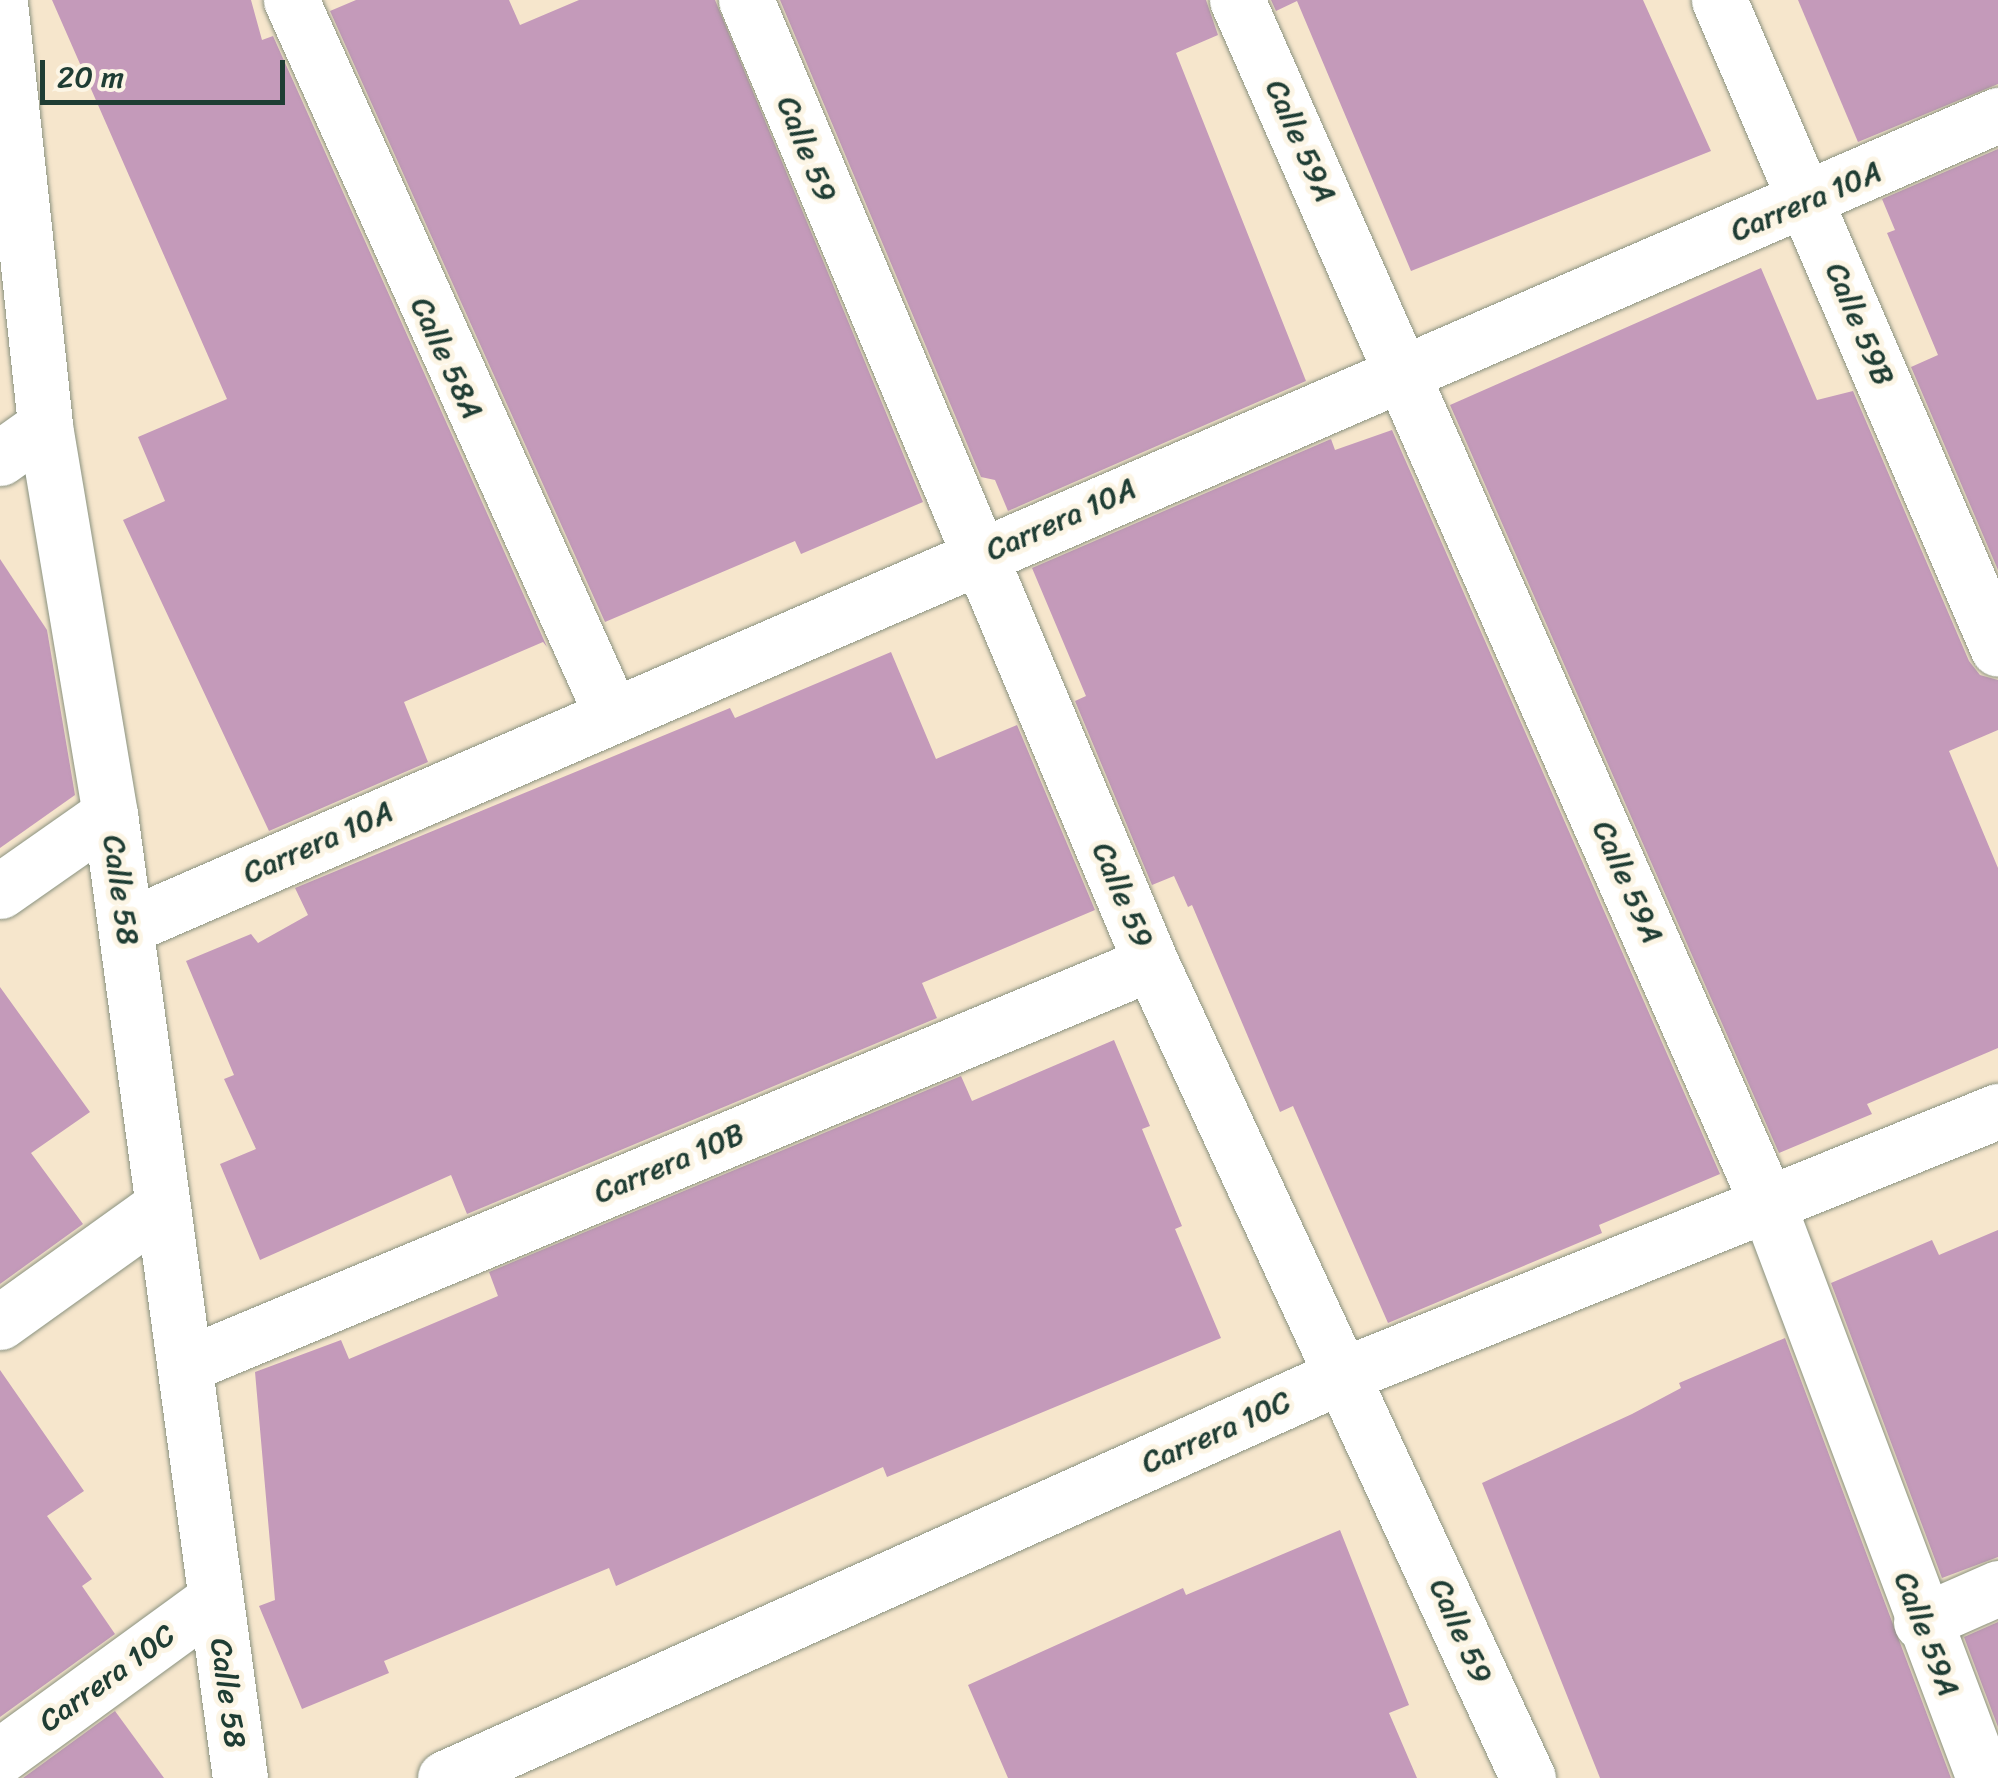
<!DOCTYPE html>
<style>
body{margin:0}
#map{position:relative;width:1998px;height:1778px;overflow:hidden;background:#f6e6cc;font-family:Sriracha,sans-serif}
div>[style]{position:absolute}
.building>*{inset:0;background:#c49aba}
.roads{filter:drop-shadow(0 0 2px #8a9280) drop-shadow(0 0 2px #8a9280)}
.minor>*{height:55px;margin:-27.5px;padding:0 27.5px;transform-origin:27.5px;border-radius:27.5px;background:#fff}
span{translate:-50% -50%;white-space:nowrap;text-align:center;line-height:1.15;-webkit-text-stroke:10px #fcf5e5;paint-order:stroke}
.street-label{font-size:30px;color:#1f3d34}
.scale{position:absolute;left:40px;top:60px;width:245px;height:45px;box-sizing:border-box;border:5px solid #1f3d34;border-top:0;padding-left:12px;font-size:30px;line-height:35px;white-space:nowrap;color:#1f3d34;-webkit-text-stroke:8px #fcf5e5;paint-order:stroke}
</style>
<div id="map">
<div class="building">
<div style="clip-path:polygon(52px 0,251px 0,262px 40px,273px 36px,547px 647px,543px 642px,404px 702px,428px 762px,269px 831px,123px 520px,165px 501px,138px 437px,227px 399px)"></div>
<div style="clip-path:polygon(356px 0,509px 0,520px 25px,579px 0,715px 0,923px 502px,801px 554px,795px 541px,605px 622px,330px 11px)"></div>
<div style="clip-path:polygon(780px 0,1206px 0,1218px 35px,1176px 53px,1306px 381px,1008px 511px,995px 480px,981px 477px)"></div>
<div style="clip-path:polygon(1271px 0,1643px 0,1711px 151px,1411px 271px,1297px 1px,1276px 11px)"></div>
<div style="clip-path:polygon(1798px 0,1998px 0,1998px 84px,1858px 142px)"></div>
<div style="clip-path:polygon(1998px 149px,1998px 570px,1911px 367px,1938px 355px,1887px 233px,1895px 230px,1882px 199px)"></div>
<div style="clip-path:polygon(1761px 268px,1817px 400px,1853px 391px,1969px 661px,1980px 675px,1998px 680px,1998px 730px,1949px 751px,1998px 868px,1998px 1048px,1867px 1104px,1872px 1114px,1779px 1153px,1450px 405px)"></div>
<div style="clip-path:polygon(1392px 430px,1720px 1174px,1599px 1225px,1602px 1233px,1388px 1323px,1293px 1106px,1280px 1112px,1192px 905px,1188px 907px,1174px 876px,1152px 885px,1075px 701px,1086px 696px,1032px 568px,1331px 439px,1335px 450px)"></div>
<div style="clip-path:polygon(0 559px,47px 630px,75px 795px,0 848px)"></div>
<div style="clip-path:polygon(891px 652px,936px 759px,1017px 725px,1095px 910px,922px 983px,937px 1018px,467px 1214px,451px 1175px,260px 1260px,220px 1164px,256px 1149px,224px 1079px,234px 1075px,186px 961px,251px 934px,258px 943px,308px 915px,295px 888px,730px 708px,735px 718px)"></div>
<div style="clip-path:polygon(0 987px,90px 1112px,31px 1153px,83px 1224px,0 1284px)"></div>
<div style="clip-path:polygon(1114px 1040px,1150px 1126px,1142px 1129px,1182px 1226px,1175px 1229px,1221px 1338px,887px 1477px,883px 1467px,616px 1586px,609px 1568px,384px 1661px,389px 1673px,302px 1709px,259px 1606px,275px 1600px,255px 1372px,341px 1340px,349px 1359px,498px 1296px,489px 1272px,961px 1076px,972px 1101px)"></div>
<div style="clip-path:polygon(1998px 1230px,1998px 1557px,1942px 1578px,1831px 1283px,1932px 1240px,1939px 1255px)"></div>
<div style="clip-path:polygon(1785px 1338px,1951px 1778px,1600px 1778px,1482px 1483px,1632px 1414px,1681px 1388px,1679px 1383px)"></div>
<div style="clip-path:polygon(0 1370px,84px 1491px,47px 1516px,92px 1579px,82px 1586px,115px 1634px,0 1717px)"></div>
<div style="clip-path:polygon(1340px 1530px,1409px 1705px,1389px 1713px,1417px 1778px,1008px 1778px,968px 1685px,1183px 1588px,1186px 1595px)"></div>
<div style="clip-path:polygon(1998px 1622px,1998px 1727px,1964px 1637px)"></div>
<div style="clip-path:polygon(115px 1711px,164px 1778px,23px 1778px)"></div>
</div>
<div class="roads">
<div class="minor">
<div style="left:291px;top:0;width:782px;rotate:65.83deg"></div>
<div style="left:746px;top:0;width:1045px;rotate:67.19deg"></div>
<div style="left:1151px;top:963px;width:898px;rotate:65.18deg"></div>
<div style="left:1237px;top:0;width:1317px;rotate:66.22deg"></div>
<div style="left:1768px;top:1205px;width:612px;rotate:69.35deg"></div>
<div style="left:1719px;top:0;width:706px;rotate:66.74deg"></div>
<div style="left:0;top:3px;width:425px;rotate:83.9deg"></div>
<div style="left:45px;top:426px;width:393px;rotate:80.5deg"></div>
<div style="left:110px;top:814px;width:973px;rotate:82.32deg"></div>
<div style="left:0;top:458px;width:55px;rotate:-35.4deg"></div>
<div style="left:0;top:891px;width:134px;rotate:-35deg"></div>
<div style="left:126px;top:927px;width:2041px;rotate:-23.45deg"></div>
<div style="left:0;top:1322px;width:196px;rotate:-35.6deg"></div>
<div style="left:188px;top:1364px;width:1043px;rotate:-22.61deg"></div>
<div style="left:1921px;top:1622px;width:84px;rotate:-23.8deg"></div>
<div style="left:0;top:1756px;width:265px;rotate:-36.1deg"></div>
<div style="left:445px;top:1778px;width:987px;rotate:-24.17deg"></div>
<div style="left:1345px;top:1374px;width:704px;rotate:-21.94deg"></div>
</div>
</div>
<div class="street-label">
<span style="left:1301px;top:141px;rotate:66deg">Calle 59A</span>
<span style="left:807px;top:149px;rotate:68deg">Calle 59</span>
<span style="left:1806px;top:201px;rotate:-23deg">Carrera 10A</span>
<span style="left:1860px;top:324px;rotate:67deg">Calle 59B</span>
<span style="left:447px;top:358px;rotate:65deg">Calle 58A</span>
<span style="left:1061px;top:519px;rotate:-24deg">Carrera 10A</span>
<span style="left:318px;top:842px;rotate:-24deg">Carrera 10A</span>
<span style="left:1628px;top:882px;rotate:66deg">Calle 59A</span>
<span style="left:121px;top:890px;rotate:82deg">Calle 58</span>
<span style="left:1123px;top:895px;rotate:67deg">Calle 59</span>
<span style="left:669px;top:1163px;rotate:-23deg">Carrera 10B</span>
<span style="left:1216px;top:1432px;rotate:-24deg">Carrera 10C</span>
<span style="left:1461px;top:1631px;rotate:66deg">Calle 59</span>
<span style="left:1927px;top:1634px;rotate:69deg">Calle 59A</span>
<span style="left:107px;top:1678px;rotate:-36deg">Carrera 10C</span>
<span style="left:228px;top:1693px;rotate:82deg">Calle 58</span>
</div>
<div class="scale">20 m</div>
</div>
